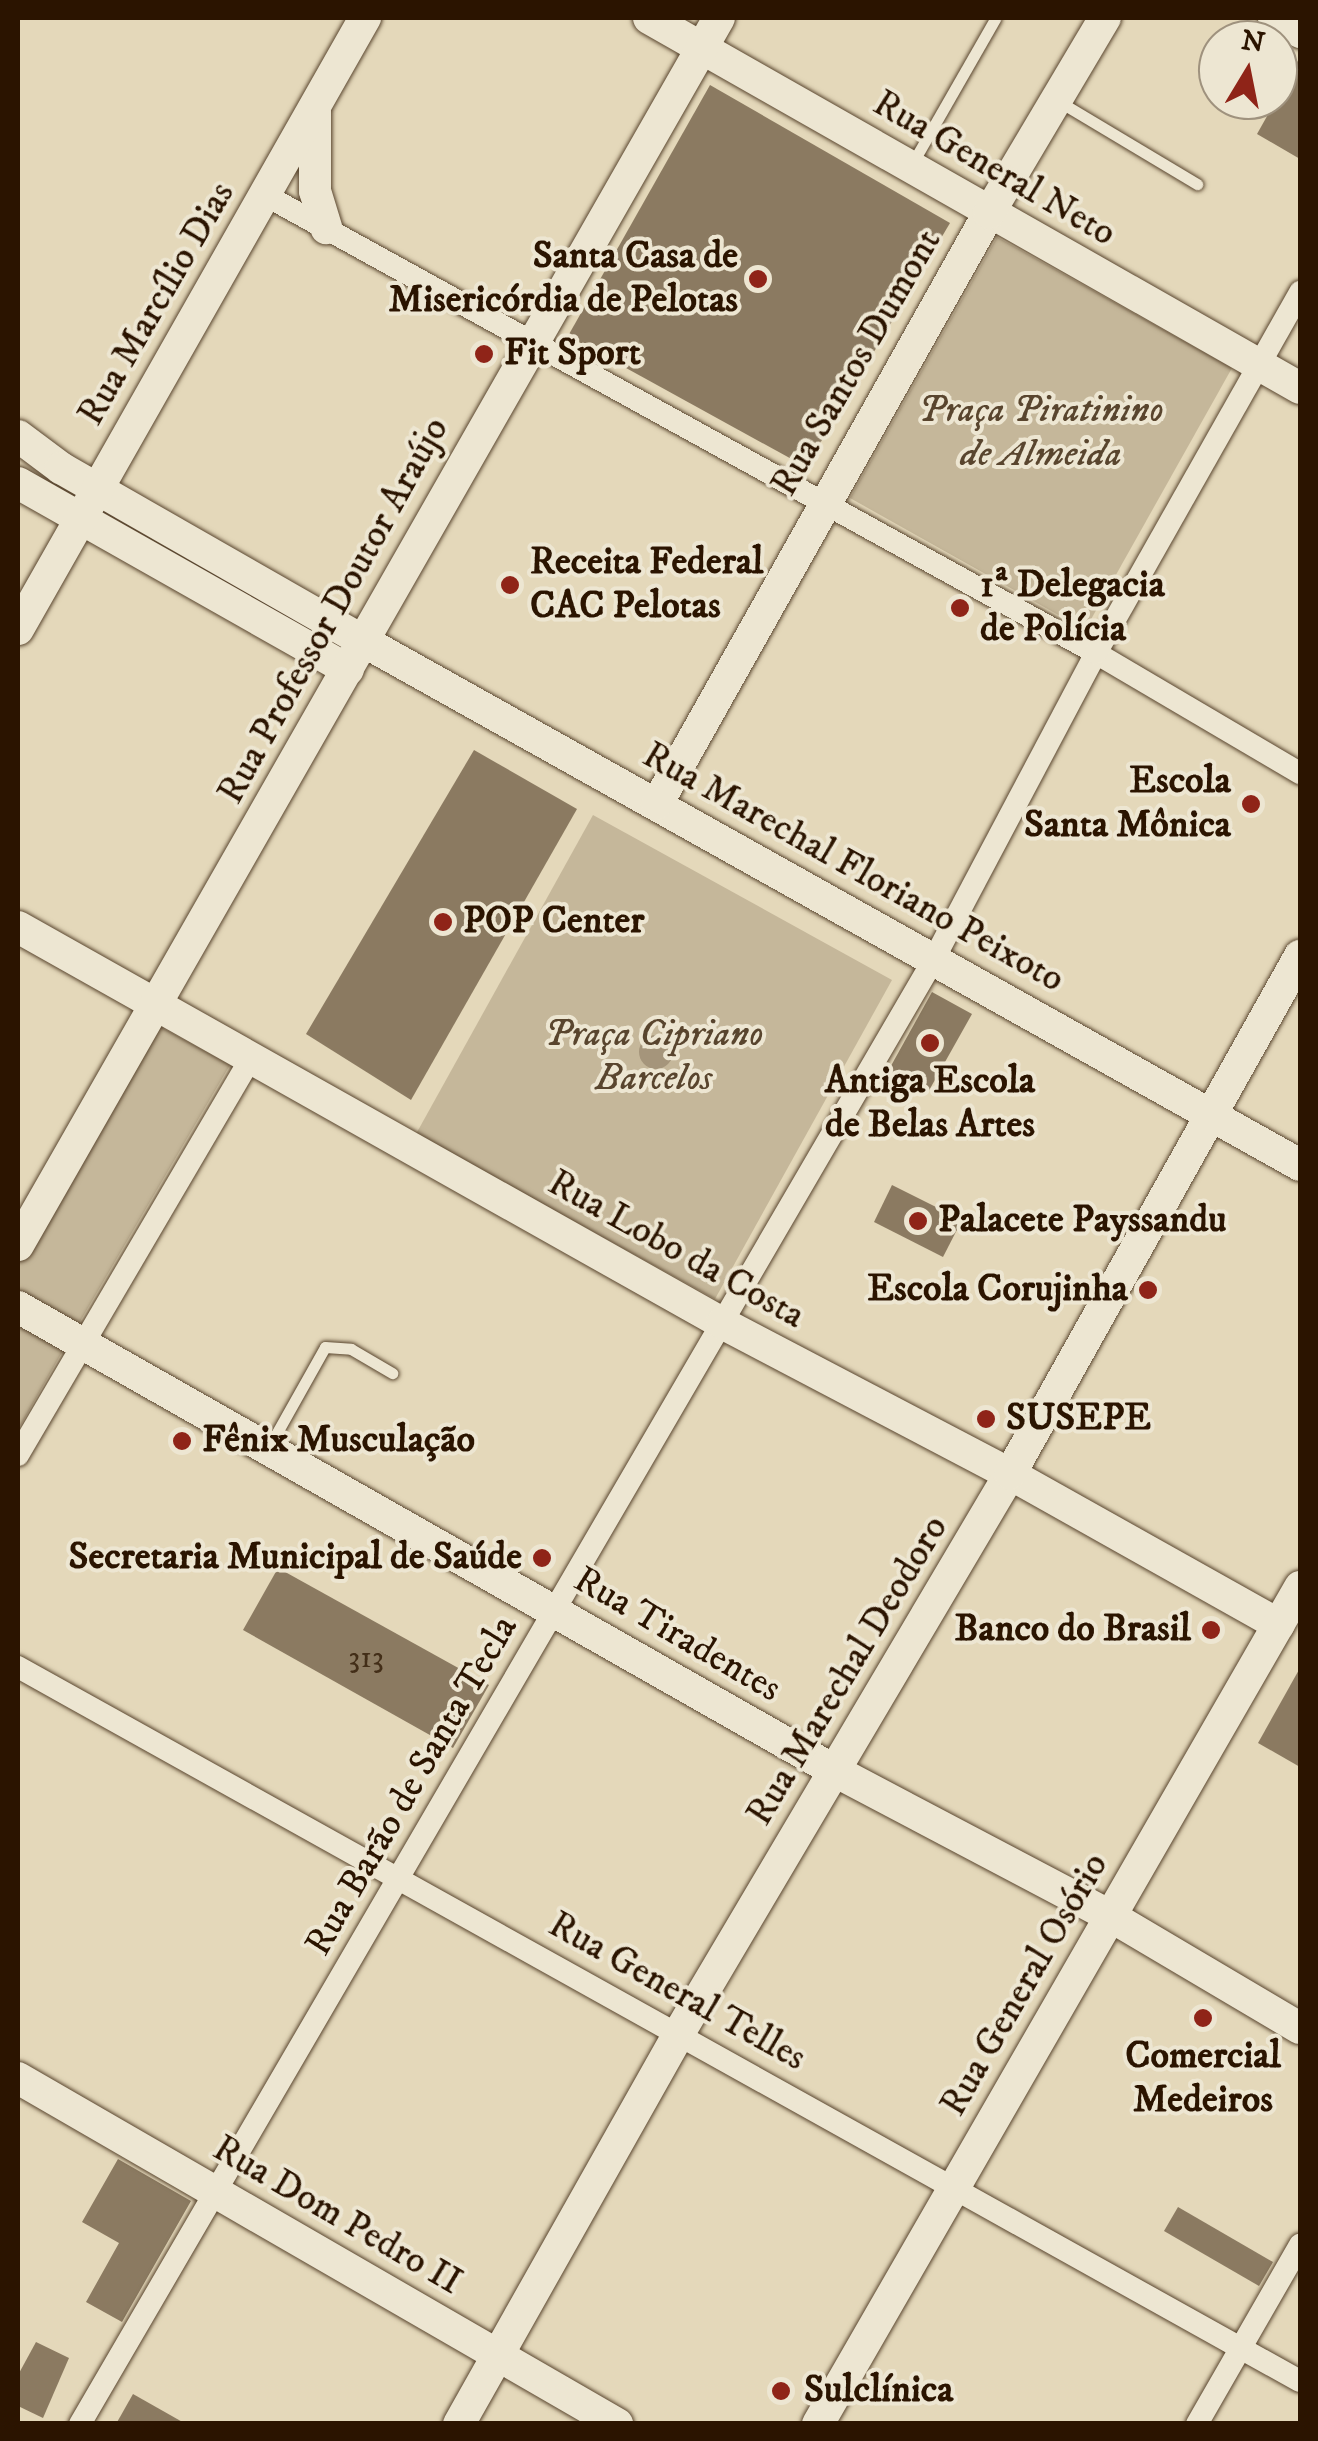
<!DOCTYPE html>
<meta charset="utf-8">
<style>
body{margin:0}
#map{position:relative;width:1318px;height:2441px;overflow:hidden;background:#e4d8ba;font-family:"IM FELL DW Pica",serif}
div>[style]{position:absolute}
.green>*{inset:0;background:#c5b79a}
.water>*{inset:0;background:#a5957b}
.round{border-radius:50%}
.building>*{inset:0;background:#8b7a61}
.roads{filter:drop-shadow(0 0 2px #59452e) drop-shadow(0 0 2px #59452e)}
.lane>*{height:11px;margin:-5.5px;padding:0 5.5px;transform-origin:5.5px;border-radius:5.5px;background:#ede6d2}
.street>*{height:22px;margin:-11px;padding:0 11px;transform-origin:11px;border-radius:11px;background:#ede6d2}
.secondary>*{height:32px;margin:-16px;padding:0 16px;transform-origin:16px;border-radius:16px;background:#ede6d2}
.dots>*{width:28px;height:28px;translate:-50% -50%;box-sizing:border-box;border:5px solid #ede6d2;border-radius:50%}
span{translate:-50% -50%;white-space:nowrap;text-align:center;line-height:1.15;-webkit-text-stroke:8px #ede6d2;paint-order:stroke}
.number-label{font-size:32px;color:#432e18}
.number-label span{-webkit-text-stroke-width:0}
.street-label{font-size:38px;color:#2b1400}
.poi-label{font-size:38px;color:#2b1400;font-weight:700}
.right{translate:-100% -50%;text-align:right}
.left{translate:0 -50%;text-align:left}
.park-label{font-size:38px;color:#59452e;font-style:italic}
.frame{position:absolute;inset:0;border:20px solid #2b1400;pointer-events:none}
.north{position:absolute;left:1198px;top:20px;width:100px;height:100px;box-sizing:border-box;background:#ede6d2;border:2px solid #9f927e;border-radius:50%;rotate:10deg;font-size:28px;font-weight:700;line-height:40px;text-align:center;color:#2b1400}
.north::after{content:'';display:block;margin:auto;width:35px;height:45px;background:#8f2418;clip-path:polygon(50% 0,100% 100%,50% 72%,0 100%)}
</style>
<div id="map">
<div class="green">
<div style="clip-path:polygon(997px 237px,1232px 368px,1085px 630px,850px 498px)"></div>
<div style="clip-path:polygon(593px 815px,892px 980px,715px 1299px,416px 1134px)"></div>
<div style="clip-path:polygon(159px 1026px,230px 1065px,75px 1330px,18px 1296px,18px 1263px)"></div>
<div style="clip-path:polygon(18px 1321px,65px 1347px,18px 1430px)"></div>
</div>
<div class="water">
<div class="round" style="left:639px;top:1035px;width:34px;height:34px"></div>
</div>
<div class="building">
<div style="clip-path:polygon(1300px 57px,1300px 159px,1257px 134px)"></div>
<div style="clip-path:polygon(710px 85px,950px 223px,806px 467px,568px 336px)"></div>
<div style="clip-path:polygon(474px 750px,577px 809px,411px 1100px,306px 1034px)"></div>
<div style="clip-path:polygon(932px 992px,972px 1014px,927px 1094px,887px 1073px)"></div>
<div style="clip-path:polygon(892px 1185px,962px 1220px,943px 1257px,874px 1222px)"></div>
<div style="clip-path:polygon(278px 1568px,489px 1685px,453px 1748px,243px 1630px)"></div>
<div style="clip-path:polygon(1300px 1668px,1300px 1767px,1258px 1743px)"></div>
<div style="clip-path:polygon(118px 2159px,191px 2201px,122px 2322px,86px 2302px,119px 2243px,82px 2222px)"></div>
<div style="clip-path:polygon(1178px 2207px,1273px 2262px,1259px 2286px,1164px 2231px)"></div>
<div style="clip-path:polygon(36px 2342px,69px 2358px,43px 2418px,18px 2406px,18px 2375px)"></div>
<div style="clip-path:polygon(133px 2394px,186px 2424px,116px 2424px)"></div>
</div>
<div class="roads">
<div class="lane">
<div style="left:1060px;top:102px;width:160px;rotate:30.9deg"></div>
<div style="left:912px;top:164px;width:167px;rotate:-60.2deg"></div>
<div style="left:270px;top:1445px;width:112px;rotate:-60.7deg"></div>
<div style="left:325px;top:1347px;width:26px;rotate:4deg"></div>
<div style="left:351px;top:1349px;width:48px;rotate:30.3deg"></div>
</div>
<div class="street">
<div style="left:265px;top:195px;width:949px;rotate:28.86deg"></div>
<div style="left:1096px;top:653px;width:237px;rotate:30.5deg"></div>
<div style="left:18px;top:1455px;width:458px;rotate:-59.6deg"></div>
<div style="left:18px;top:1667px;width:1467px;rotate:29.12deg"></div>
<div style="left:80px;top:2424px;width:1696px;rotate:-59.76deg"></div>
<div style="left:934px;top:959px;width:346px;rotate:-62.1deg"></div>
<div style="left:1096px;top:653px;width:415px;rotate:-60.5deg"></div>
<div style="left:1197px;top:2424px;width:207px;rotate:-60.1deg"></div>
</div>
<div class="secondary">
<div style="left:649px;top:18px;width:749px;rotate:29.61deg"></div>
<div style="left:1274px;top:18px;width:30px;rotate:28deg"></div>
<div style="left:315px;top:110px;width:81px;rotate:90deg"></div>
<div style="left:315px;top:191px;width:39px;rotate:73deg"></div>
<div style="left:18px;top:436px;width:54px;rotate:36.7deg"></div>
<div style="left:61px;top:468px;width:350px;rotate:29.8deg"></div>
<div style="left:365px;top:642px;width:1071px;rotate:29.22deg"></div>
<div style="left:18px;top:483px;width:379px;rotate:29.5deg"></div>
<div style="left:18px;top:629px;width:703px;rotate:-60.41deg"></div>
<div style="left:657px;top:804px;width:678px;rotate:-60.67deg"></div>
<div style="left:989px;top:213px;width:227px;rotate:-59.3deg"></div>
<div style="left:18px;top:927px;width:808px;rotate:29.36deg"></div>
<div style="left:722px;top:1323px;width:325px;rotate:27.7deg"></div>
<div style="left:1010px;top:1474px;width:308px;rotate:29.3deg"></div>
<div style="left:18px;top:1245px;width:1413px;rotate:-60.26deg"></div>
<div style="left:18px;top:1307px;width:940px;rotate:29.59deg"></div>
<div style="left:835px;top:1771px;width:313px;rotate:27.8deg"></div>
<div style="left:1112px;top:1917px;width:218px;rotate:30.6deg"></div>
<div style="left:18px;top:2078px;width:692px;rotate:30.01deg"></div>
<div style="left:459px;top:2424px;width:449px;rotate:-60.6deg"></div>
<div style="left:679px;top:2033px;width:650px;rotate:-59.37deg"></div>
<div style="left:1010px;top:1474px;width:594px;rotate:-60.76deg"></div>
<div style="left:818px;top:2424px;width:966px;rotate:-60.06deg"></div>
</div>
</div>
<div class="dots">
<div style="left:758px;top:279px;background:#8f2418"></div>
<div style="left:484px;top:354px;background:#8f2418"></div>
<div style="left:510px;top:585px;background:#8f2418"></div>
<div style="left:960px;top:608px;background:#8f2418"></div>
<div style="left:1251px;top:804px;background:#8f2418"></div>
<div style="left:443px;top:922px;background:#8f2418"></div>
<div style="left:930px;top:1043px;background:#8f2418"></div>
<div style="left:918px;top:1221px;background:#8f2418"></div>
<div style="left:1148px;top:1290px;background:#8f2418"></div>
<div style="left:986px;top:1419px;background:#8f2418"></div>
<div style="left:182px;top:1441px;background:#8f2418"></div>
<div style="left:542px;top:1558px;background:#8f2418"></div>
<div style="left:1211px;top:1630px;background:#8f2418"></div>
<div style="left:1203px;top:2018px;background:#8f2418"></div>
<div style="left:781px;top:2391px;background:#8f2418"></div>
</div>
<div class="number-label">
<span style="left:366px;top:1658px">313</span>
</div>
<div class="street-label">
<span style="left:994px;top:169px;rotate:30deg">Rua General Neto</span>
<span style="left:157px;top:304px;rotate:-60deg">Rua Marcílio Dias</span>
<span style="left:857px;top:363px;rotate:-60deg">Rua Santos Dumont</span>
<span style="left:334px;top:611px;rotate:-61deg">Rua Professor Doutor Araújo</span>
<span style="left:853px;top:868px;rotate:29deg">Rua Marechal Floriano Peixoto</span>
<span style="left:676px;top:1250px;rotate:29deg">Rua Lobo da Costa</span>
<span style="left:677px;top:1635px;rotate:30deg">Rua Tiradentes</span>
<span style="left:848px;top:1671px;rotate:-59deg">Rua Marechal Deodoro</span>
<span style="left:412px;top:1786px;rotate:-60deg">Rua Barão de Santa Tecla</span>
<span style="left:1025px;top:1985px;rotate:-60deg">Rua General Osório</span>
<span style="left:677px;top:1992px;rotate:29deg">Rua General Telles</span>
<span style="left:337px;top:2216px;rotate:30deg">Rua Dom Pedro II</span>
</div>
<div class="poi-label">
<span class="right" style="left:738px;top:279px">Santa Casa de<br>Misericórdia de Pelotas</span>
<span class="left" style="left:504px;top:354px">Fit Sport</span>
<span class="left" style="left:530px;top:585px">Receita Federal<br>CAC Pelotas</span>
<span class="left" style="left:980px;top:608px">1ª Delegacia<br>de Polícia</span>
<span class="right" style="left:1231px;top:804px">Escola<br>Santa Mônica</span>
<span class="left" style="left:463px;top:922px">POP Center</span>
<span style="left:930px;top:1104px">Antiga Escola<br>de Belas Artes</span>
<span class="left" style="left:938px;top:1221px">Palacete Payssandu</span>
<span class="right" style="left:1128px;top:1290px">Escola Corujinha</span>
<span class="left" style="left:1006px;top:1419px">SUSEPE</span>
<span class="left" style="left:202px;top:1441px">Fênix Musculação</span>
<span class="right" style="left:522px;top:1558px">Secretaria Municipal de Saúde</span>
<span class="right" style="left:1191px;top:1630px">Banco do Brasil</span>
<span style="left:1203px;top:2079px">Comercial<br>Medeiros</span>
<span class="left" style="left:804px;top:2391px">Sulclínica</span>
</div>
<div class="park-label">
<span style="left:1041px;top:433px">Praça Piratinino<br>de Almeida</span>
<span style="left:654px;top:1057px">Praça Cipriano<br>Barcelos</span>
</div>
<div class="frame"></div>
<div class="north">N</div>
</div>
